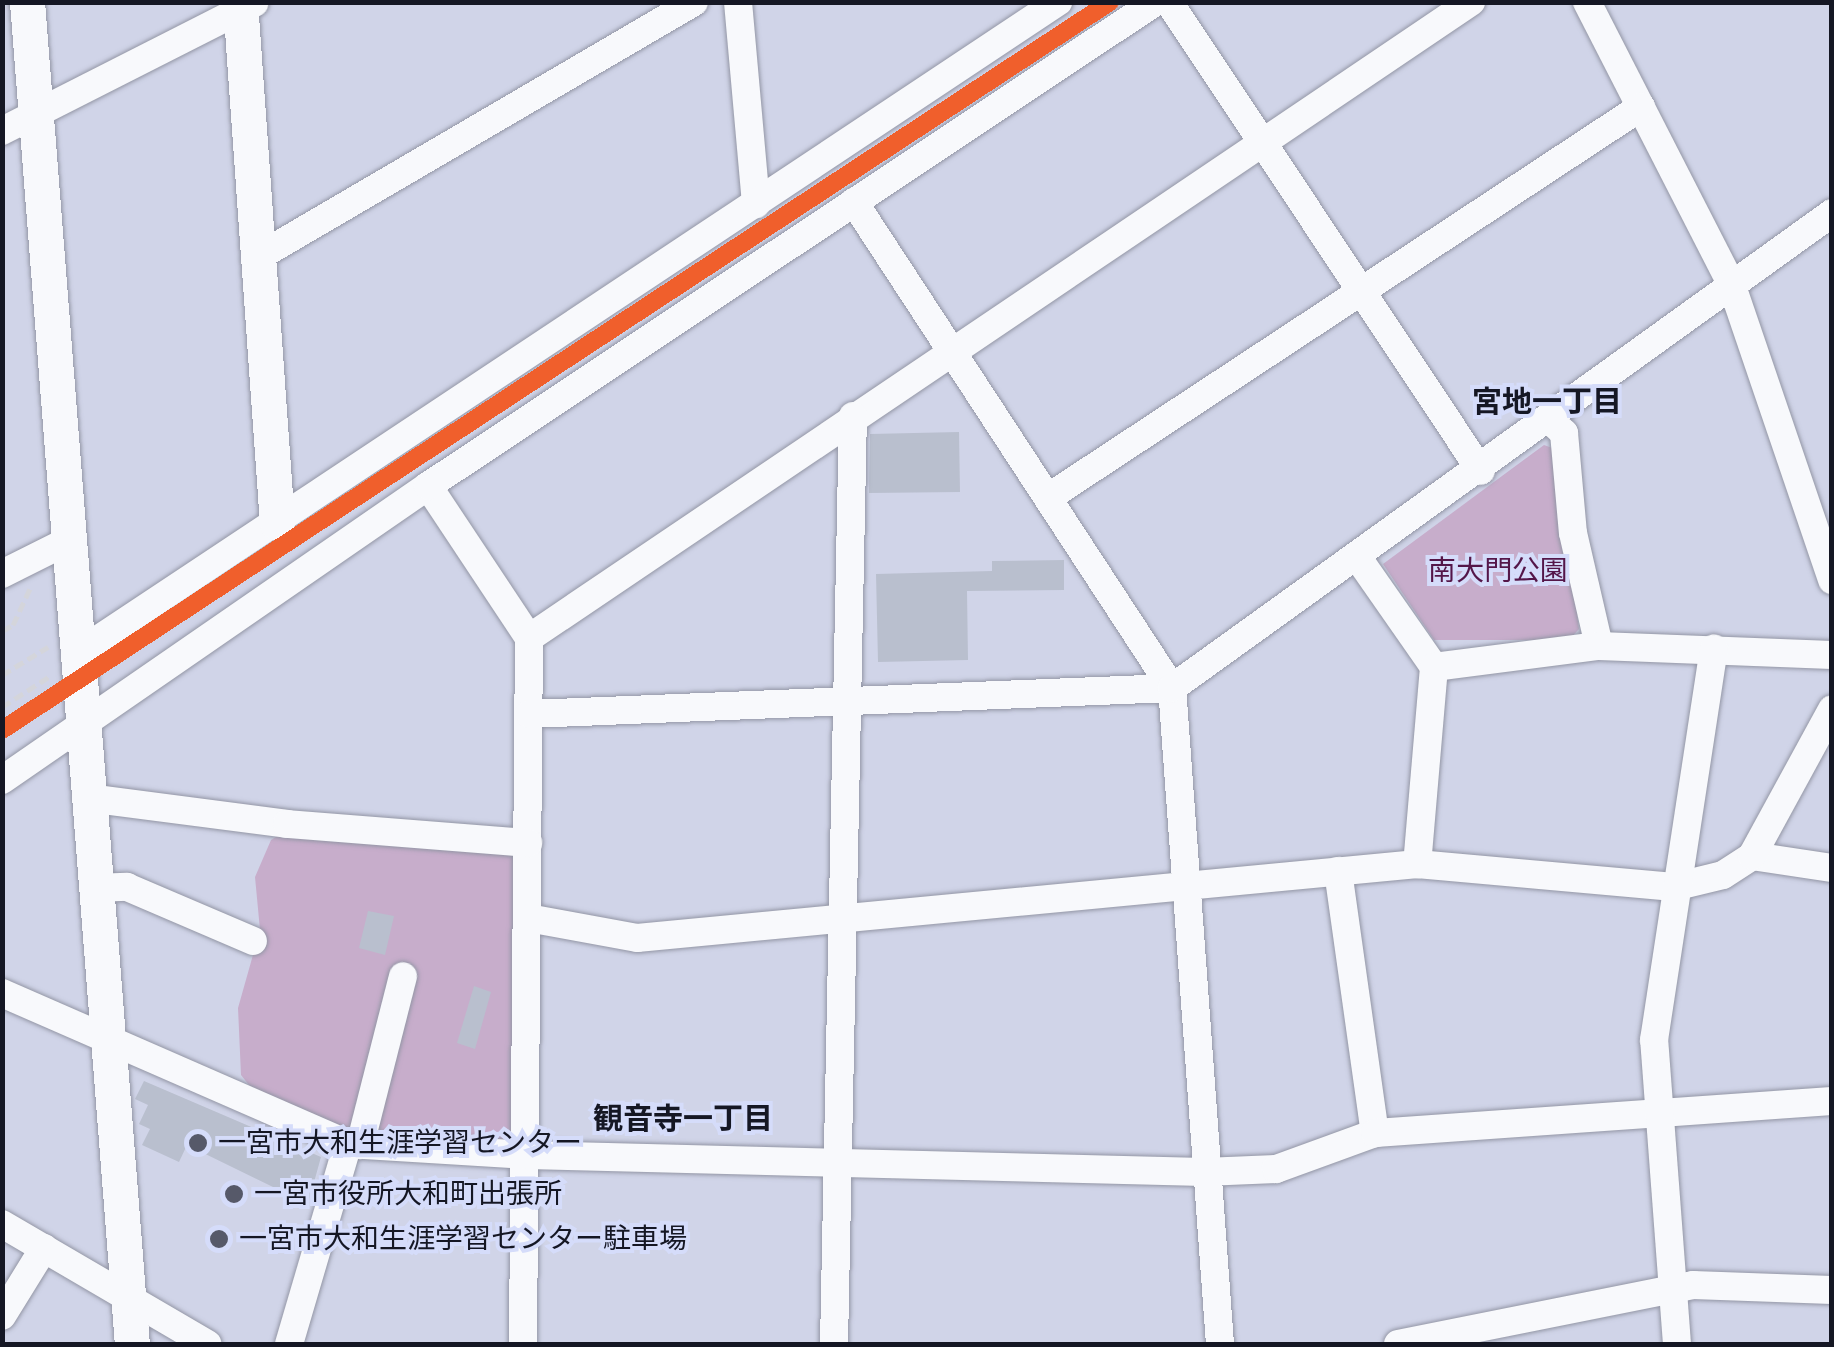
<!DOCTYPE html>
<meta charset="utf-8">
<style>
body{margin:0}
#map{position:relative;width:1834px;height:1347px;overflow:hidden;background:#d0d4e8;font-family:"DejaVu Sans","Noto Sans JP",sans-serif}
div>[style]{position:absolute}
.green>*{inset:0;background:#c7adcb}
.building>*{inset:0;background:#b9bfce}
.path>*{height:5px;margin-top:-2.5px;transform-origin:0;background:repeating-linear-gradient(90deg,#d4d5db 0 10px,transparent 0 15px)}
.roads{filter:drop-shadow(0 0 2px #9396a5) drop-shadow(0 0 2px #9396a5)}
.minor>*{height:28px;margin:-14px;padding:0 14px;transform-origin:14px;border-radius:14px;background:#f8f9fc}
.tertiary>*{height:35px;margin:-17.5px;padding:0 17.5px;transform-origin:17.5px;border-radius:17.5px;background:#f8f9fc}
.rail-1>*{height:18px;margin:-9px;padding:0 9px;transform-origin:9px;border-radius:9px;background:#f05f2c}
.dots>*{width:28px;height:28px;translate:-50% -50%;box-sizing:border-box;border:5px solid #d5dcfa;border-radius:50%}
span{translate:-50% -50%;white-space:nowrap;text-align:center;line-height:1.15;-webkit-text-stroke:8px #d5dcfa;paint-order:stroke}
.park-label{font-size:28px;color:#541649}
.poi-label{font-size:28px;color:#151724}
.left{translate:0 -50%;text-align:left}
.neighbourhood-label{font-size:30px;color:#151724;font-weight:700}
.frame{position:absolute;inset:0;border:5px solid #151724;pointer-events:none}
</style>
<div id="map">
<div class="green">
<div style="clip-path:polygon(1544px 445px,1555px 449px,1579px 629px,1569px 640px,1434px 640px,1383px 564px)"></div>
<div style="clip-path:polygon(284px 832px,520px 856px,516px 1140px,343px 1130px,253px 1090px,241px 1075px,238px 1008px,260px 930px,255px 877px,271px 840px)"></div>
</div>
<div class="building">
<div style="clip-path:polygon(959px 432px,960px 492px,869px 493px,870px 434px)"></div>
<div style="clip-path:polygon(1064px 560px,1064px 590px,967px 591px,968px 660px,878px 662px,876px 574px,992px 571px,992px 561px)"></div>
<div style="clip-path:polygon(368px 911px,394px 916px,385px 955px,359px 948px)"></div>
<div style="clip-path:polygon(474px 986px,491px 992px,475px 1049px,457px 1043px)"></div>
<div style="clip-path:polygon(144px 1081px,321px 1157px,308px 1204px,187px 1145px,179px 1162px,142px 1145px,150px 1129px,139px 1124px,148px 1105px,135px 1099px)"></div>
</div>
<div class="path">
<div style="left:2px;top:631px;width:13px;rotate:-29deg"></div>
<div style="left:13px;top:625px;width:40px;rotate:-65deg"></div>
<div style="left:2px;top:675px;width:54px;rotate:-31.3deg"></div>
<div style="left:2px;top:707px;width:57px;rotate:-32.9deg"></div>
</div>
<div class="roads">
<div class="minor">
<div style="left:738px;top:2px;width:203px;rotate:84.9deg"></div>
<div style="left:1169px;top:2px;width:563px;rotate:56.37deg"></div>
<div style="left:1587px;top:2px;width:316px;rotate:62.9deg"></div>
<div style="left:1731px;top:283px;width:314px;rotate:71.2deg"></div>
<div style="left:2px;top:131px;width:283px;rotate:-26.9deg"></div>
<div style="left:258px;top:257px;width:505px;rotate:-30.32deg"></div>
<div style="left:1551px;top:421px;width:18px;rotate:43deg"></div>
<div style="left:1564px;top:433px;width:100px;rotate:84.9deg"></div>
<div style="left:1573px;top:533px;width:116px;rotate:77deg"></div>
<div style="left:428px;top:486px;width:182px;rotate:56.4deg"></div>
<div style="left:529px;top:638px;width:706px;rotate:90.49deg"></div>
<div style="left:1049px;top:497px;width:709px;rotate:-33.38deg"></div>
<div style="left:1358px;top:558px;width:133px;rotate:55.1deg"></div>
<div style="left:1434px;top:667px;width:198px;rotate:94.9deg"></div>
<div style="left:2px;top:574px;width:72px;rotate:-26.6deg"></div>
<div style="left:529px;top:638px;width:1137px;rotate:-34.03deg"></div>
<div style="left:78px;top:653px;width:1177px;rotate:-33.6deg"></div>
<div style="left:1434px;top:667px;width:166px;rotate:-7.3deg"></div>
<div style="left:1599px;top:646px;width:233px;rotate:2.2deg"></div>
<div style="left:530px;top:714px;width:643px;rotate:-2.32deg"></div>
<div style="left:1172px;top:688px;width:581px;rotate:-123.2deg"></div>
<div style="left:2px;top:780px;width:518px;rotate:-34.61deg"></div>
<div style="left:428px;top:486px;width:873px;rotate:-33.65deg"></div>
<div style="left:88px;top:798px;width:201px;rotate:7.4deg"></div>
<div style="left:287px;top:824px;width:242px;rotate:4.5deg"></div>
<div style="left:1752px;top:856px;width:81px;rotate:8.5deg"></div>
<div style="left:1338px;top:871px;width:265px;rotate:82deg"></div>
<div style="left:94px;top:888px;width:33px;rotate:-2deg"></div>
<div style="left:127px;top:887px;width:137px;rotate:23.2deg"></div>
<div style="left:528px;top:918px;width:111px;rotate:10.4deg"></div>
<div style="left:637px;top:938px;width:784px;rotate:-5.42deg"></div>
<div style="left:1417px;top:864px;width:258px;rotate:5.1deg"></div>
<div style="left:1674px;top:887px;width:50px;rotate:-13.8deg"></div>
<div style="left:1723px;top:875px;width:35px;rotate:-33deg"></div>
<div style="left:1752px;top:856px;width:167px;rotate:-61.4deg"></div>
<div style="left:2px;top:993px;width:378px;rotate:23.6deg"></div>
<div style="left:348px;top:1144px;width:180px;rotate:3.5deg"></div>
<div style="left:528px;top:1155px;width:676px;rotate:1.44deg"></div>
<div style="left:1204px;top:1172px;width:72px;rotate:-2.4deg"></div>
<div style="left:1276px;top:1169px;width:105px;rotate:-20deg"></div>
<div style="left:1375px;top:1133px;width:458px;rotate:-4deg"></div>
<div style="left:360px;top:1145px;width:174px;rotate:-75.7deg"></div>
<div style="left:2px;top:1224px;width:238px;rotate:30.3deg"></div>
<div style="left:2px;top:1316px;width:80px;rotate:-58.3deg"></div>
<div style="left:289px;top:1344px;width:209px;rotate:-73.6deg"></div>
<div style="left:834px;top:1344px;width:928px;rotate:-88.83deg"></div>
<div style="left:1220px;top:1344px;width:658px;rotate:-94.18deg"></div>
<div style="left:1172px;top:688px;width:813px;rotate:-35.74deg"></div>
<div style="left:1398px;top:1344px;width:301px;rotate:-11.3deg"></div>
<div style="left:1693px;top:1285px;width:139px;rotate:2.1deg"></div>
<div style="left:1677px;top:1344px;width:305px;rotate:-94.3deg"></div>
<div style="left:1654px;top:1040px;width:396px;rotate:-81.3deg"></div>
</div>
<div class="tertiary">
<div style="left:27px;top:2px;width:1346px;rotate:85.53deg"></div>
<div style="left:240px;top:2px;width:522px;rotate:85.94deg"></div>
</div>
</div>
<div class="rail-1">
<div style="left:2px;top:730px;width:1326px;rotate:-33.31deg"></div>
</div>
<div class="dots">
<div style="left:198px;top:1143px;background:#565969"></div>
<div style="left:234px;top:1194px;background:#565969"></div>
<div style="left:219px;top:1239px;background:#565969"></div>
</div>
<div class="park-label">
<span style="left:1498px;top:571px">南大門公園</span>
</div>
<div class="poi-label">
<span class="left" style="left:218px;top:1143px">一宮市大和生涯学習センター</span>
<span class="left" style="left:254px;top:1194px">一宮市役所大和町出張所</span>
<span class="left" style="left:239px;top:1239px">一宮市大和生涯学習センター駐車場</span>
</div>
<div class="neighbourhood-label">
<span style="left:1547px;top:402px">宮地一丁目</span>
<span style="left:683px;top:1119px">観音寺一丁目</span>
</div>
<div class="frame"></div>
</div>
